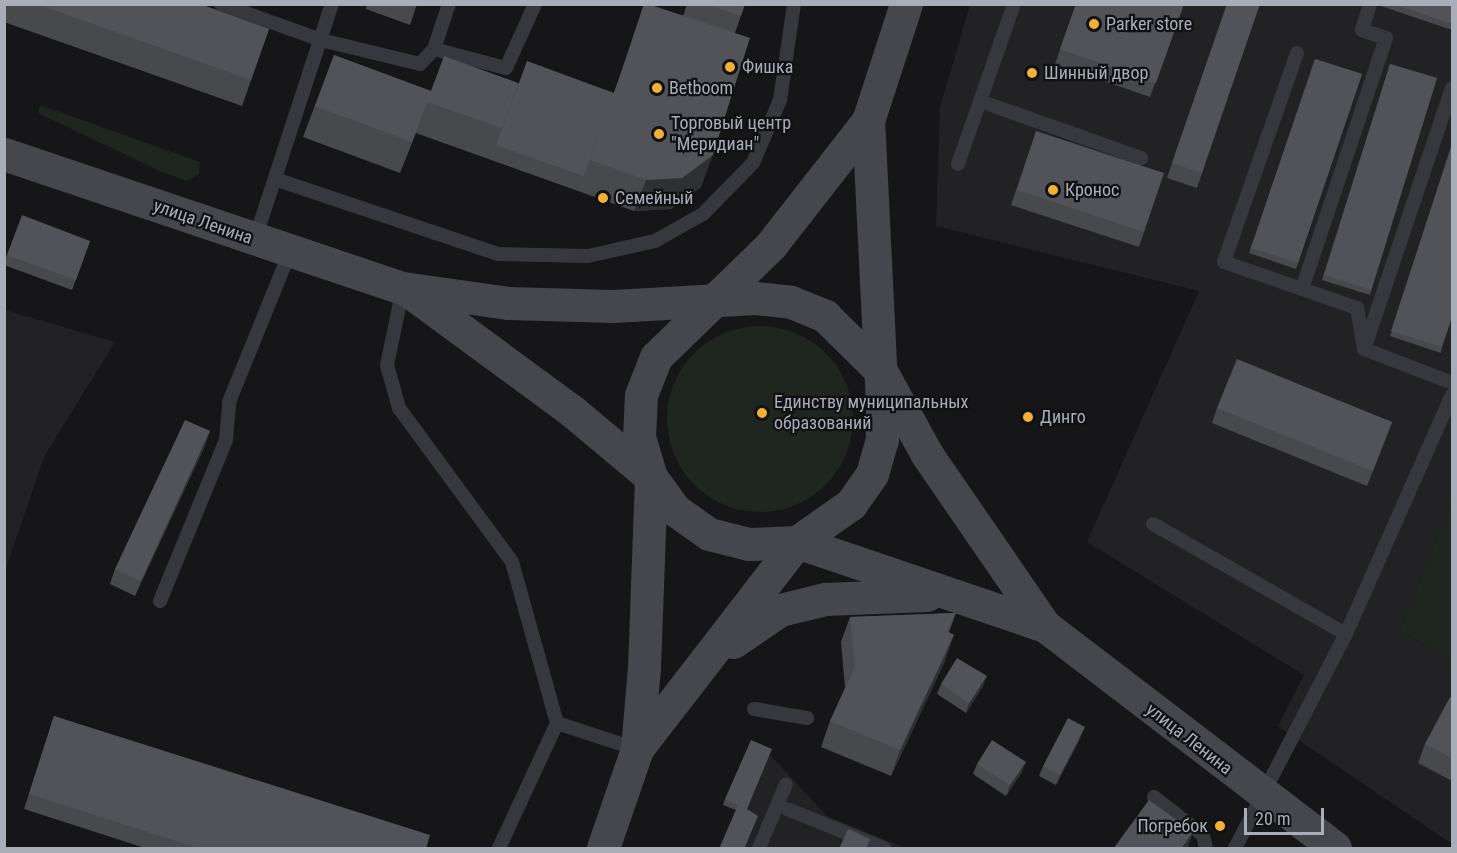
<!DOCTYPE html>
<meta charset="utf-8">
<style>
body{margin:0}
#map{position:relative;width:1457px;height:853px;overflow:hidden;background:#161618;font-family:"Roboto Condensed",sans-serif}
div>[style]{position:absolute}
.built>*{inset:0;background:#222225}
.green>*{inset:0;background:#1e261f}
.round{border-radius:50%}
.lane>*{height:14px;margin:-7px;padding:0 7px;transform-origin:7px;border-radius:7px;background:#37383d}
.secondary>*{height:33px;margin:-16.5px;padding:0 16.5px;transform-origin:16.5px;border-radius:16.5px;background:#45474d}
.wall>*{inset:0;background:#47494d}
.shaded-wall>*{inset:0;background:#2f3033}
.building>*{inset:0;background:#525359}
.dots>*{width:16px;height:16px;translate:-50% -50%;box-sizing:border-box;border:3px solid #111113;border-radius:50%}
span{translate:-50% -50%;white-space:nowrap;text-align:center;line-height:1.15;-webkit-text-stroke:4.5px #111113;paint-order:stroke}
.poi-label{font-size:18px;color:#a8adb8}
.left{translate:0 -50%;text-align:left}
.right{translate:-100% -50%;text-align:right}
.street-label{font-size:18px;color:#a8adb8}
.frame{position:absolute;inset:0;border:6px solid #a8adb8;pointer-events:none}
.scale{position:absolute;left:1244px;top:808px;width:80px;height:27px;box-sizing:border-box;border:3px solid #a8adb8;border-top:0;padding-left:8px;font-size:18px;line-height:21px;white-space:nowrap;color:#a8adb8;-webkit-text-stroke:4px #111113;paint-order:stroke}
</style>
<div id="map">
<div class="built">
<div style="clip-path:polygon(970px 5px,1452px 5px,1452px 499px,1399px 631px,1452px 660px,1452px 844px,1278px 726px,1304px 675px,1087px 542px,1199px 291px,936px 226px,940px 107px)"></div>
<div style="clip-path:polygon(5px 310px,115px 342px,45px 455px,5px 570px)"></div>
<div style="clip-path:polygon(749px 745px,770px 755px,827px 816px,905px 848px,719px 848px,736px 810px,723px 805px)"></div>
</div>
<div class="green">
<div style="clip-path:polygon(40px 105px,200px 162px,199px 174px,187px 181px,160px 171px,38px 113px)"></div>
<div class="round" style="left:667px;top:326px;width:186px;height:186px"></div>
<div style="clip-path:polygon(1452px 499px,1452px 660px,1399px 631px)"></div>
</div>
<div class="lane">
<div style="left:221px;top:4px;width:106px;rotate:19.8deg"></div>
<div style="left:321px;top:40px;width:102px;rotate:13.6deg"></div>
<div style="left:420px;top:64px;width:21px;rotate:-47deg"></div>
<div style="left:434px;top:49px;width:47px;rotate:-71.6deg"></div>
<div style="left:434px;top:49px;width:74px;rotate:14.8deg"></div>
<div style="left:506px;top:68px;width:70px;rotate:-65.6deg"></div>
<div style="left:1297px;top:53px;width:221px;rotate:109.3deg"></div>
<div style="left:1224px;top:262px;width:141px;rotate:19.1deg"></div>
<div style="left:1357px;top:308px;width:42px;rotate:80.3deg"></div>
<div style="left:1452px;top:88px;width:275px;rotate:108.6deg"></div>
<div style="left:1364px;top:349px;width:94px;rotate:21.1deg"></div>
<div style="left:980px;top:101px;width:171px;rotate:19.5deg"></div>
<div style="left:958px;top:164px;width:170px;rotate:-70.7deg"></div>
<div style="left:275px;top:179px;width:235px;rotate:18.6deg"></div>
<div style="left:498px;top:254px;width:90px;rotate:1.3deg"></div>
<div style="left:588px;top:256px;width:69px;rotate:-12.6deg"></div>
<div style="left:655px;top:241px;width:55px;rotate:-29.4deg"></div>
<div style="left:703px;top:214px;width:71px;rotate:-45.6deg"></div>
<div style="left:753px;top:163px;width:69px;rotate:-66.8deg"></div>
<div style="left:780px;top:100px;width:97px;rotate:-81.7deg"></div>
<div style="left:255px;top:239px;width:247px;rotate:-71.9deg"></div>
<div style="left:403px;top:288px;width:79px;rotate:101.7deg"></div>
<div style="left:387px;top:365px;width:45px;rotate:74.4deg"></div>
<div style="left:399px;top:408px;width:191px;rotate:53.7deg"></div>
<div style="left:512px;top:562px;width:167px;rotate:74.4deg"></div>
<div style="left:557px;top:723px;width:83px;rotate:18.2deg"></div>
<div style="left:1302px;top:289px;width:265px;rotate:-71.5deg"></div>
<div style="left:1386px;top:38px;width:25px;rotate:-162deg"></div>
<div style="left:1362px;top:30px;width:27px;rotate:-73deg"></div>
<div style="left:1153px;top:524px;width:222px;rotate:29.7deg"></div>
<div style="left:160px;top:601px;width:174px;rotate:-67.7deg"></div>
<div style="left:226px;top:440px;width:38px;rotate:-85deg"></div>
<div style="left:229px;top:402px;width:162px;rotate:-67.9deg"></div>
<div style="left:754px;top:709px;width:54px;rotate:9.6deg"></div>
<div style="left:1154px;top:797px;width:62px;rotate:37.8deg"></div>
<div style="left:1203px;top:835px;width:13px;rotate:77deg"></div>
<div style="left:787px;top:809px;width:105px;rotate:21.9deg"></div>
<div style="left:499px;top:848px;width:138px;rotate:-65.1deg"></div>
<div style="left:759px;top:848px;width:69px;rotate:-67.1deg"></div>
<div style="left:1235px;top:848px;width:241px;rotate:-62.6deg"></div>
<div style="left:1346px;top:634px;width:261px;rotate:-66.1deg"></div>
</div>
<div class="secondary">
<div style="left:4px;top:154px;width:421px;rotate:18.6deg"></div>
<div style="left:403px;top:288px;width:107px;rotate:8.1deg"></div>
<div style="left:509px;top:303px;width:104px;rotate:1.7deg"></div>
<div style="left:613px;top:306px;width:142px;rotate:-3.2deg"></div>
<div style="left:755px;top:298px;width:36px;rotate:6deg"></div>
<div style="left:791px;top:302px;width:37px;rotate:22deg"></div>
<div style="left:825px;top:316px;width:78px;rotate:44.5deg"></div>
<div style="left:881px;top:371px;width:97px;rotate:61.1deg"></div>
<div style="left:928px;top:456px;width:206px;rotate:55.5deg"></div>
<div style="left:1045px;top:626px;width:365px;rotate:37.4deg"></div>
<div style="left:410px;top:292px;width:201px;rotate:36.3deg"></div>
<div style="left:572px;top:411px;width:103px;rotate:39.9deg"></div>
<div style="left:651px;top:477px;width:41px;rotate:54deg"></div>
<div style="left:675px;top:510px;width:42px;rotate:35.2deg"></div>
<div style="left:709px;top:534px;width:41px;rotate:14deg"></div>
<div style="left:749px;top:544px;width:48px;rotate:-2.4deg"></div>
<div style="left:797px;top:542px;width:262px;rotate:18.7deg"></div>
<div style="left:733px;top:642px;width:57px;rotate:-34.2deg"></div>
<div style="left:780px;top:610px;width:46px;rotate:-13.7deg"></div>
<div style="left:825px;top:599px;width:102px;rotate:-2.2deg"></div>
<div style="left:637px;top:749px;width:262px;rotate:-52.3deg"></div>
<div style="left:797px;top:542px;width:66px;rotate:-35.1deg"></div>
<div style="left:851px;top:504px;width:37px;rotate:-55deg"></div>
<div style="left:872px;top:474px;width:35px;rotate:-74deg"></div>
<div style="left:882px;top:440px;width:36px;rotate:-90deg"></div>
<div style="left:882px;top:404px;width:283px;rotate:-92.8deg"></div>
<div style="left:603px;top:848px;width:105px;rotate:-71deg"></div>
<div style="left:637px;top:749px;width:81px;rotate:-85.1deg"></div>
<div style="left:644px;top:668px;width:191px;rotate:-87.9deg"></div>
<div style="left:651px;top:477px;width:42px;rotate:-106.7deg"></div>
<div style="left:639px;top:437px;width:42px;rotate:-87.3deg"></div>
<div style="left:641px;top:395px;width:41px;rotate:-68.5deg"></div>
<div style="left:656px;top:357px;width:161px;rotate:-44.2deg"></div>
<div style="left:771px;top:245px;width:157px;rotate:-52deg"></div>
<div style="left:868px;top:121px;width:123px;rotate:-72deg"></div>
</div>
<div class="wall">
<div style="clip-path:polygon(4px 4px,200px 4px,269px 29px,242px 106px,4px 22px)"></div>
<div style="clip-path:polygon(367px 4px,417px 4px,410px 25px,366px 9px)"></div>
<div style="clip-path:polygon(644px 4px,683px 16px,687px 4px,745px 4px,735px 33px,701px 187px,671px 209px,634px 211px,416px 133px,400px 173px,303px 137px,334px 55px,431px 91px,518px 83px,614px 93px)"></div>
<div style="clip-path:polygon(1076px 4px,1184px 4px,1150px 97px,1055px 64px)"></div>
<div style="clip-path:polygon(1227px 4px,1202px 173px,1197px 188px,1167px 178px)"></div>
<div style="clip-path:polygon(1381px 4px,1452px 4px,1452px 30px,1381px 6px)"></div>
<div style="clip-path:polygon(1315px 59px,1362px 74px,1296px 269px,1249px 253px)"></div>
<div style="clip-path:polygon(1390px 64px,1437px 78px,1370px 295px,1322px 280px)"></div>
<div style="clip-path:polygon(1452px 144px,1442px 347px,1441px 353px,1390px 336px)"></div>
<div style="clip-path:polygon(1031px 146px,1144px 232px,1139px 247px,1011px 205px)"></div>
<div style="clip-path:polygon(90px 241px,72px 290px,4px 265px,4px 262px,7px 255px)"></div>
<div style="clip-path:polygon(1217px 408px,1392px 422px,1367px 486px,1212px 423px)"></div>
<div style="clip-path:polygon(205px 446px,135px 596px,110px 584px,115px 569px)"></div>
<div style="clip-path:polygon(956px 613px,949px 632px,945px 661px,891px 776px,821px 747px,830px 721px,845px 688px,841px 642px,850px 617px)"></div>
<div style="clip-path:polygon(941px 684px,983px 686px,966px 713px,937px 694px)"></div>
<div style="clip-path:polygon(1452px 698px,1452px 781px,1418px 763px,1425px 744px)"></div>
<div style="clip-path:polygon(54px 716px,426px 849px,148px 849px,24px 809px)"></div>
<div style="clip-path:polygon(1081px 737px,1056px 785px,1039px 776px,1043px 766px)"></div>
<div style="clip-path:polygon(772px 749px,736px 810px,723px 805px,725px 799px)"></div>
<div style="clip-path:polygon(977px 764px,1022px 772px,1006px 796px,973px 774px)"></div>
</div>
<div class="shaded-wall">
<div style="clip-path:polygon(713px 155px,701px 187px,671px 209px,634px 211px,646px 180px)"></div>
<div style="clip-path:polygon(1392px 422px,1387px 437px,1367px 486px,1373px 471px)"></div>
<div style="clip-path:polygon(210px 431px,205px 446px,135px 596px,141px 581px)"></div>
<div style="clip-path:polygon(954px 635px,945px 661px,891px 776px,900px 750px)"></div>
<div style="clip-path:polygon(987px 676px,983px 686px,966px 713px,969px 703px)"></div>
<div style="clip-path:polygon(1085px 727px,1081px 737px,1056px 785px,1060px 775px)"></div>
<div style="clip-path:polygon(1026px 762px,1022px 772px,1006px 796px,1010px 785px)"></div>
<div style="clip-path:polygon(1193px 832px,1188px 847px,1187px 849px,1181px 849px)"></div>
</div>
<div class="building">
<div style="clip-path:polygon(37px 4px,200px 4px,269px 29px,251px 80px)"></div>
<div style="clip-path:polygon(644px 4px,648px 4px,750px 38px,734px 88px,628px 53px,623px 68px)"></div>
<div style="clip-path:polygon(707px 4px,745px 4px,741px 16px)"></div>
<div style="clip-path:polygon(1076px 4px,1184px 4px,1156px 83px,1060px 49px)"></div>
<div style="clip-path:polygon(1227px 4px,1260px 4px,1202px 173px,1172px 163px)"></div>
<div style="clip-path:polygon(1394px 4px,1452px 4px,1452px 24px)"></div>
<div style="clip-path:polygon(628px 53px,734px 88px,713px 155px,682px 178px,646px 180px,590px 160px)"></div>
<div style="clip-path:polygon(334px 55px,431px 91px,444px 56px,518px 83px,502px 128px,427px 102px,412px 142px,315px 106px)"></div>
<div style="clip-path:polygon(1315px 59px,1362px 74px,1298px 263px,1251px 248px)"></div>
<div style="clip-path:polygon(527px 61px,614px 93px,584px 176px,496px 145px)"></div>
<div style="clip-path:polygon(1390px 64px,1437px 78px,1371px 290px,1324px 275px)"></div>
<div style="clip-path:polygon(1036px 131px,1164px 173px,1144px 232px,1017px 190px)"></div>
<div style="clip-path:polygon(1452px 144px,1452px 317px,1442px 347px,1391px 331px)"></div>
<div style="clip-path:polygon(22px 215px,90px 241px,76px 280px,7px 255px)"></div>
<div style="clip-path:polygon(1237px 359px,1392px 422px,1373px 471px,1217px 408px)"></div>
<div style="clip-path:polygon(185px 420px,210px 431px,141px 581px,115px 569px)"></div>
<div style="clip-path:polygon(956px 613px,947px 631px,954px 635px,900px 750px,830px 721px,855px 667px,850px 617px)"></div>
<div style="clip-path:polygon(957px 658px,987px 676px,969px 703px,941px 684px)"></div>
<div style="clip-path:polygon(1450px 697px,1452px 698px,1452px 758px,1425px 744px)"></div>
<div style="clip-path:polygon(54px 716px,430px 835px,426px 849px,201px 849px,29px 794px)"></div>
<div style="clip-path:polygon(1068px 718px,1085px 727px,1060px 775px,1043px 766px)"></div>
<div style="clip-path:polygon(751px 740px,772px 749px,747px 809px,758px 816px,744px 849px,719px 849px,738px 805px,725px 799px)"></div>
<div style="clip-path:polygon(992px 740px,1026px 762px,1010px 785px,977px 764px)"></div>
<div style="clip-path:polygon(1149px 800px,1193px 832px,1181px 849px,1113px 849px)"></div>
<div style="clip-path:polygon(848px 829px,870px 839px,866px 849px,839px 849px)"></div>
</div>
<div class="dots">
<div style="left:1094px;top:24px;background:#f2b134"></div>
<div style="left:730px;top:67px;background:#f2b134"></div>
<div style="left:1032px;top:73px;background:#f2b134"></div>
<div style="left:657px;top:88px;background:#f2b134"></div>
<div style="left:659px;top:134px;background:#f2b134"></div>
<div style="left:1053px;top:190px;background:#f2b134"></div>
<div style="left:603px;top:198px;background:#f2b134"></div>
<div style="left:762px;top:413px;background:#f2b134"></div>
<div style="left:1028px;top:417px;background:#f2b134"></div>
<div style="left:1220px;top:826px;background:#f2b134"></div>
</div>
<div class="poi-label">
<span class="left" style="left:1106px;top:24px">Parker store</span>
<span class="left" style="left:742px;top:67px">Фишка</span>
<span class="left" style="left:1044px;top:73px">Шинный двор</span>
<span class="left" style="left:669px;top:88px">Betboom</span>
<span class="left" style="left:671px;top:134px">Торговый центр<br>"Меридиан"</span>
<span class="left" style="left:1065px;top:190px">Кронос</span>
<span class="left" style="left:615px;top:198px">Семейный</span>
<span class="left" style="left:774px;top:413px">Единству муниципальных<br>образований</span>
<span class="left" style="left:1040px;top:417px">Динго</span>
<span class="right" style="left:1208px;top:826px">Погребок</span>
</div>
<div class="street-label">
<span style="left:203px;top:222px;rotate:19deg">улица Ленина</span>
<span style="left:1189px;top:739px;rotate:38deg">улица Ленина</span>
</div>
<div class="frame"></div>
<div class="scale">20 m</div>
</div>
